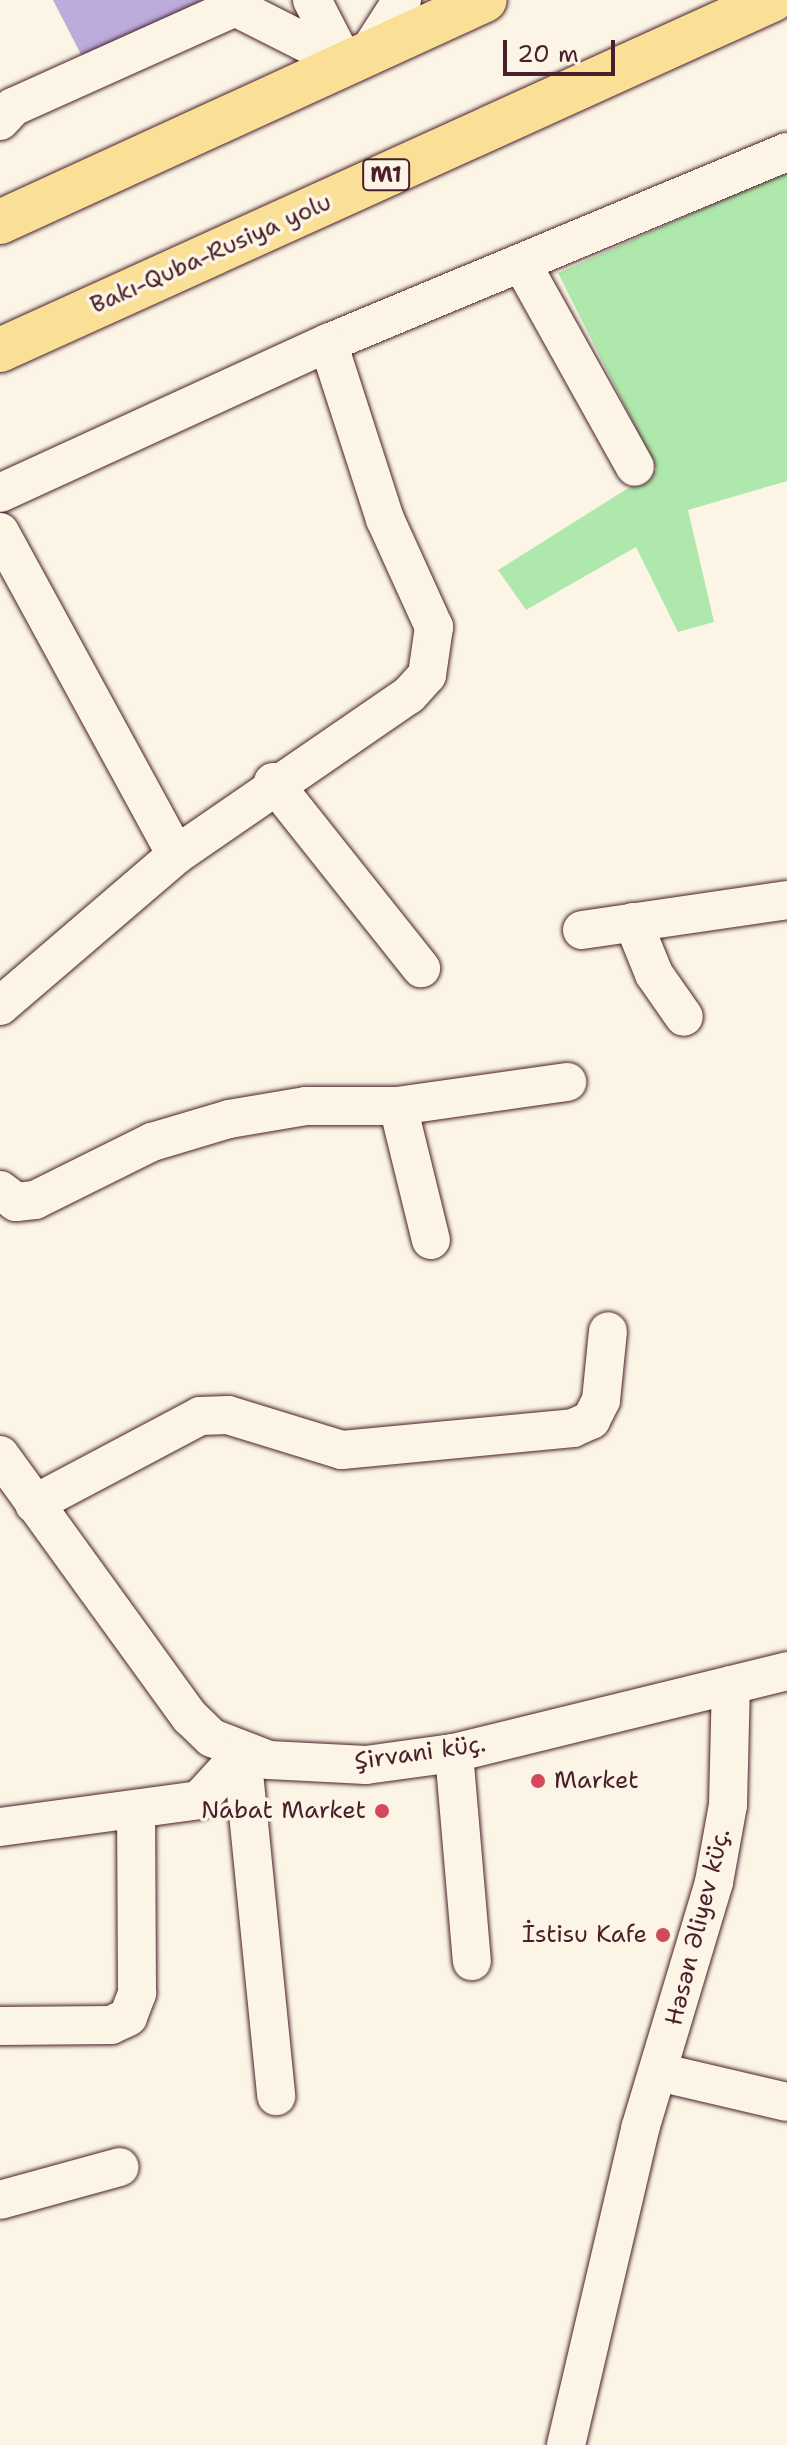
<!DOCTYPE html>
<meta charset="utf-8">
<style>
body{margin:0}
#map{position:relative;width:787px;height:2445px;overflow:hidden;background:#fcf5e5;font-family:"Shantell Sans",sans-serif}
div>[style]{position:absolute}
.green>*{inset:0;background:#afe8ac}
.building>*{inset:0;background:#bcabdb}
.roads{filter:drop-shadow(0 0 2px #4a1f2b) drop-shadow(0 0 2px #4a1f2b)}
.minor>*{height:38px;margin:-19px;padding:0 19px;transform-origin:19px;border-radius:19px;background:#fcf5e5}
.highway>*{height:44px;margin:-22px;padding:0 22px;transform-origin:22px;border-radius:22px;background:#fadf96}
.dots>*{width:22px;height:22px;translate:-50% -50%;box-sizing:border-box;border:4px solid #fcf5e5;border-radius:50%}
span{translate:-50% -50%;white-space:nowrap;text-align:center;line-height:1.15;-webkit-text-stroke:7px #fcf5e5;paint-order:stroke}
.shield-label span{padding:2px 6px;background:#fcf5e5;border:2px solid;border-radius:6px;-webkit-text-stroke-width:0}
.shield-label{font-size:22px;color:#4a1f2b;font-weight:700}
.street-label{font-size:24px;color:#4a1f2b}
.poi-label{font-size:24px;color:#4a1f2b}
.left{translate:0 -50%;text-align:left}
.right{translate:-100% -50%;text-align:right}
.scale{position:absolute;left:503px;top:40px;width:112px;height:36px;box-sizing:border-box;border:4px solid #4a1f2b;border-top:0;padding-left:10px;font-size:24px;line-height:28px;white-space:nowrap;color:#4a1f2b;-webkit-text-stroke:6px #fcf5e5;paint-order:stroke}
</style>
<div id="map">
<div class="green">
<div style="clip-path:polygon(787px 171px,787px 481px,688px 510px,714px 622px,678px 632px,636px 547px,526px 610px,498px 570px,657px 470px,558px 273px)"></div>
</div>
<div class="building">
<div style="clip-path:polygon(53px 0,212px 0,87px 66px)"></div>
</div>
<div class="roads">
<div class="minor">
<div style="left:312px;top:0;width:70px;rotate:62.7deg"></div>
<div style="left:368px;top:53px;width:63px;rotate:-57.3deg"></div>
<div style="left:0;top:121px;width:19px;rotate:-47deg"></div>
<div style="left:13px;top:107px;width:243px;rotate:-24.2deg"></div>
<div style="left:235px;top:7px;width:122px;rotate:26.8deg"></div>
<div style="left:522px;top:264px;width:232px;rotate:60.9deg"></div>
<div style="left:0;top:493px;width:361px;rotate:-24.6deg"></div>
<div style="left:328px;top:343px;width:497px;rotate:-22.6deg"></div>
<div style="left:0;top:532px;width:368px;rotate:61.4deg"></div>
<div style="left:273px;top:782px;width:238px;rotate:51.5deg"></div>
<div style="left:633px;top:922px;width:56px;rotate:68deg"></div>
<div style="left:654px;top:974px;width:52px;rotate:55.1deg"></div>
<div style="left:582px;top:930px;width:207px;rotate:-8.3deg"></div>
<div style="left:0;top:1006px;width:232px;rotate:-40.6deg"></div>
<div style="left:176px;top:855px;width:283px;rotate:-34.5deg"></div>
<div style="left:409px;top:695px;width:27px;rotate:-48deg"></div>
<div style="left:427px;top:675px;width:49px;rotate:-81.7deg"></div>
<div style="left:434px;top:627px;width:119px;rotate:-114.4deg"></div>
<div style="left:385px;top:519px;width:185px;rotate:-107.9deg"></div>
<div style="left:398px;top:1106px;width:171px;rotate:-8.1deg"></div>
<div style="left:0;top:1190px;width:20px;rotate:37deg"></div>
<div style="left:16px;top:1202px;width:19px;rotate:-6deg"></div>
<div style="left:35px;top:1200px;width:131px;rotate:-26.4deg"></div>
<div style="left:152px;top:1142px;width:80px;rotate:-16.6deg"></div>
<div style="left:229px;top:1119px;width:78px;rotate:-9.6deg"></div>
<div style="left:306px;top:1106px;width:92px"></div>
<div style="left:398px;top:1106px;width:138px;rotate:76.2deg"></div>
<div style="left:0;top:1455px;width:324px;rotate:54.1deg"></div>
<div style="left:190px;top:1717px;width:30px;rotate:44deg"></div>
<div style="left:212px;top:1738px;width:61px;rotate:21.1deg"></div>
<div style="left:269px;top:1760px;width:97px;rotate:3deg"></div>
<div style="left:366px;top:1765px;width:89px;rotate:-7.8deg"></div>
<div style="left:454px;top:1753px;width:343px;rotate:-13.8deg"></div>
<div style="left:34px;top:1504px;width:188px;rotate:-27.9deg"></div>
<div style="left:200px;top:1416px;width:28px;rotate:-2deg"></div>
<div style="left:228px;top:1415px;width:119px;rotate:17.1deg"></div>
<div style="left:342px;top:1450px;width:232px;rotate:-5.4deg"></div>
<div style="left:573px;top:1428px;width:20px;rotate:-24deg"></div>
<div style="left:591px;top:1420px;width:22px;rotate:-63deg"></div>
<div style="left:601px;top:1400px;width:69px;rotate:-84.2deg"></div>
<div style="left:242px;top:1753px;width:345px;rotate:84.3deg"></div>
<div style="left:454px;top:1753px;width:209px;rotate:85.1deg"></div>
<div style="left:0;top:1827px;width:201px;rotate:-7.7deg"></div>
<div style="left:199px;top:1800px;width:64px;rotate:-47.5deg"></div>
<div style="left:0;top:2026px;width:111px;rotate:-0.5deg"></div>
<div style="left:111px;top:2025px;width:19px;rotate:-25deg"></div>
<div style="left:128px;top:2017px;width:26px;rotate:-69deg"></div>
<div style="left:137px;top:1993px;width:183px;rotate:-90.3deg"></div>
<div style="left:659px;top:2072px;width:131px;rotate:13.2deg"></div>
<div style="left:0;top:2200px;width:124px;rotate:-15.4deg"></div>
<div style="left:566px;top:2445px;width:325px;rotate:-76.8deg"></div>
<div style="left:640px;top:2129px;width:258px;rotate:-73.3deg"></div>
<div style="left:714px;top:1882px;width:78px;rotate:-79.7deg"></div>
<div style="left:728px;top:1805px;width:120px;rotate:-88.6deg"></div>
</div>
<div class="highway">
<div style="left:0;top:222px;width:533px;rotate:-24.6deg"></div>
<div style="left:0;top:350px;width:848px;rotate:-24.39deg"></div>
</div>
</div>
<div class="dots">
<div style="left:538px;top:1781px;background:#d1495b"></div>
<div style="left:382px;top:1811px;background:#d1495b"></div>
<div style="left:663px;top:1935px;background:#d1495b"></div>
</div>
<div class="shield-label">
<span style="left:386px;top:175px">M1</span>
</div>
<div class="street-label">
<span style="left:211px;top:254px;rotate:-24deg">Bakı-Quba-Rusiya yolu</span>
<span style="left:420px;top:1753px;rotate:-8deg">Şirvani küç.</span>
<span style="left:698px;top:1927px;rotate:-76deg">Həsən Əliyev küç.</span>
</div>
<div class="poi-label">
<span class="left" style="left:554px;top:1781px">Market</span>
<span class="right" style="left:366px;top:1811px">Nabat Market</span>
<span class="right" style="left:647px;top:1935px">İstisu Kafe</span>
</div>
<div class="scale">20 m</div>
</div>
